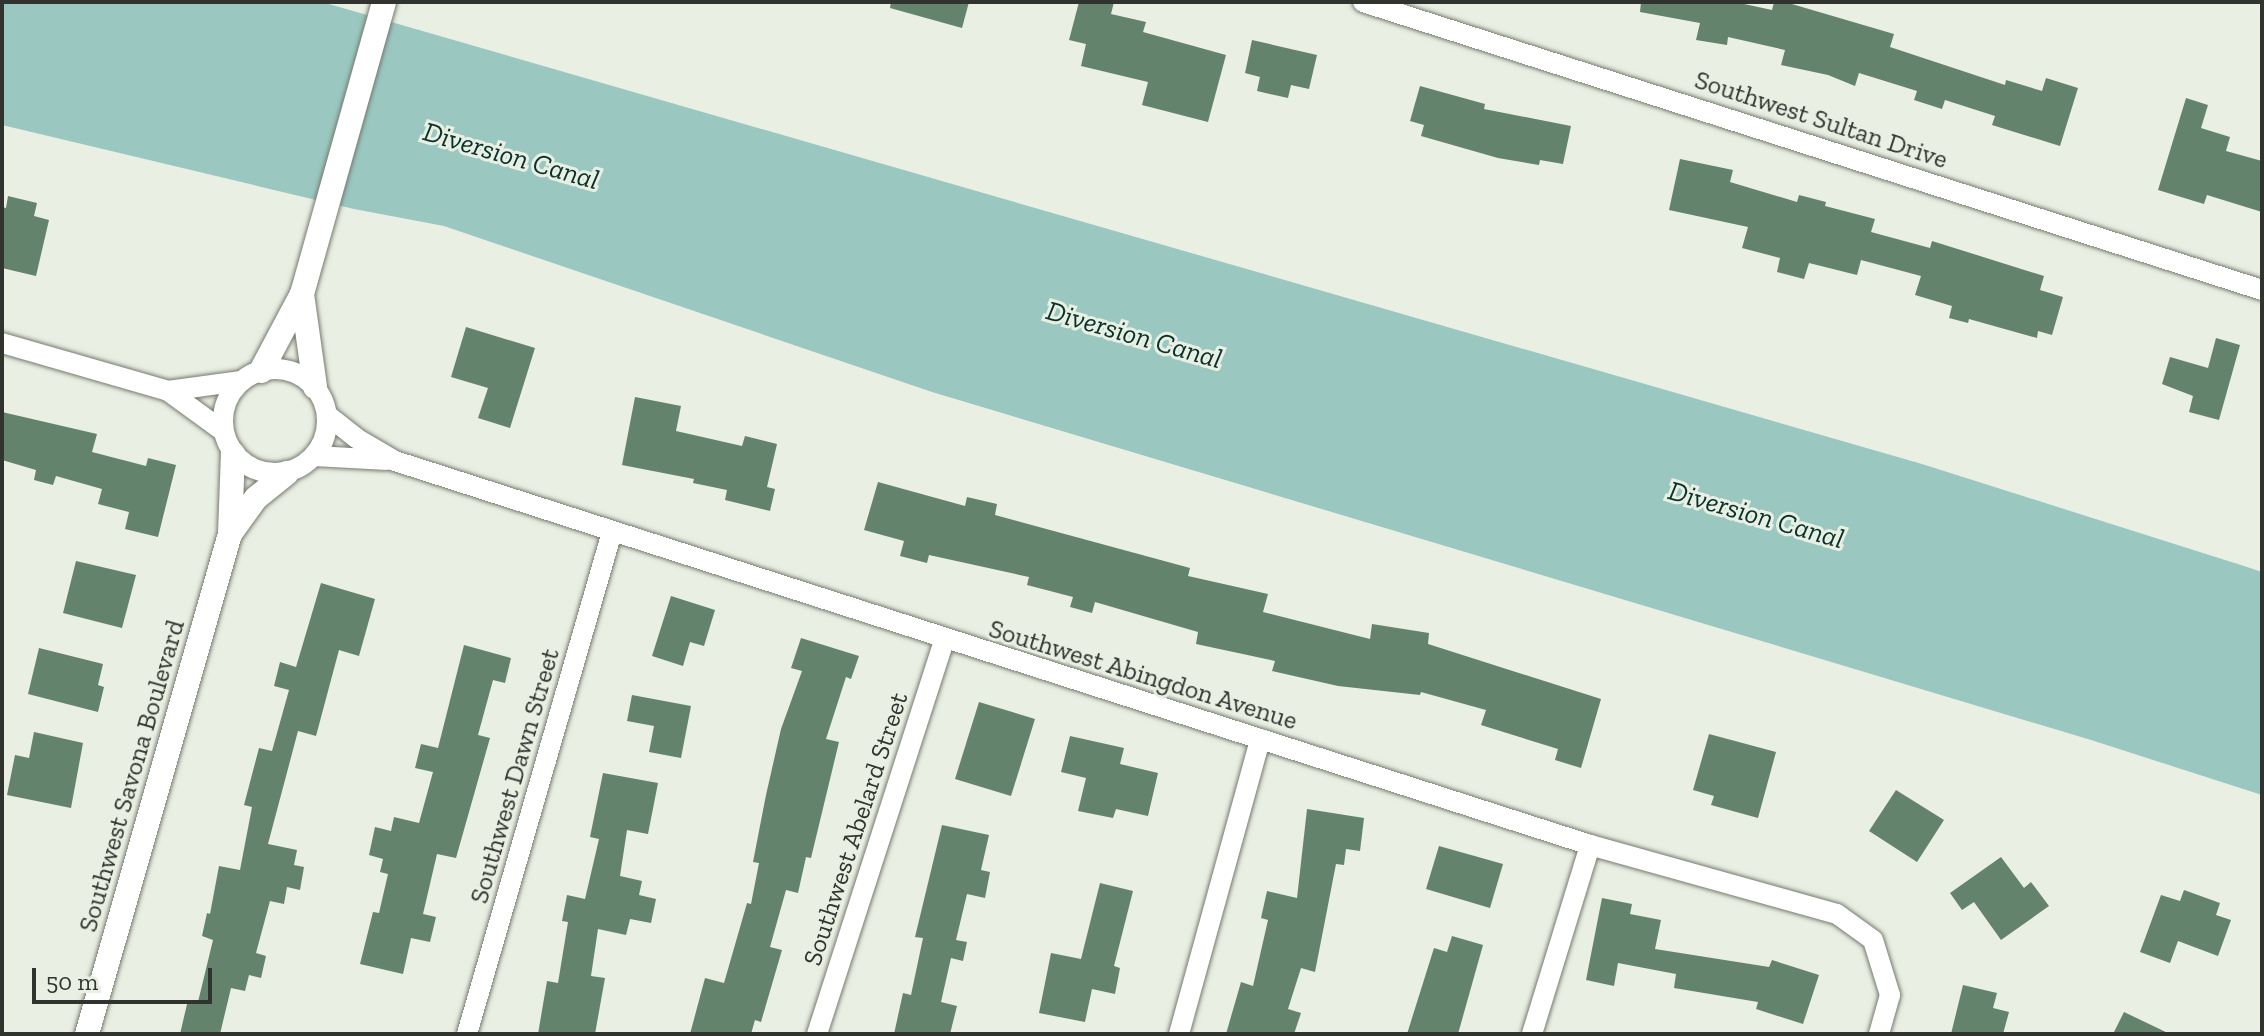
<!DOCTYPE html>
<style>
body{margin:0}
#map{position:relative;width:2264px;height:1036px;overflow:hidden;background:#eaefe3;font-family:"Zilla Slab",serif}
div>[style]{position:absolute}
.water>*{inset:0;background:#9ac8c0}
.building>*{inset:0;background:#63836d}
.roads{filter:drop-shadow(0 0 2px #757a6f) drop-shadow(0 0 2px #757a6f)}
.minor>*{height:20px;margin:-10px;padding:0 10px;transform-origin:10px;border-radius:10px;background:#fff}
.minor>.ring{margin:-10px;padding:0;box-sizing:content-box;background:none;border:20px solid #fff;border-radius:50%}
.tertiary>*{height:24px;margin:-12px;padding:0 12px;transform-origin:12px;border-radius:12px;background:#fff}
span{translate:-50% -50%;white-space:nowrap;text-align:center;line-height:1.15;-webkit-text-stroke:6px #eaefe3;paint-order:stroke}
.street-label{font-size:26px;color:#31332e}
.water-label{font-size:28px;color:#05322d;font-style:italic}
.frame{position:absolute;inset:0;border:4px solid #31332e;pointer-events:none}
.scale{position:absolute;left:32px;top:968px;width:180px;height:36px;box-sizing:border-box;border:4px solid #31332e;border-top:0;padding-left:10px;font-size:24px;line-height:28px;white-space:nowrap;color:#31332e;-webkit-text-stroke:6px #eaefe3;paint-order:stroke}
</style>
<div id="map">
<div class="water">
<div style="clip-path:polygon(2px 2px,322px 2px,1922px 464px,2244px 566px,2262px 572px,2262px 795px,2091px 740px,932px 392px,444px 226px,354px 209px,2px 125px)"></div>
</div>
<div class="building">
<div style="clip-path:polygon(891px 2px,969px 2px,962px 28px,890px 8px)"></div>
<div style="clip-path:polygon(1079px 2px,1114px 2px,1111px 14px,1146px 22px,1143px 32px,1226px 55px,1208px 122px,1142px 105px,1148px 82px,1081px 66px,1086px 44px,1069px 40px)"></div>
<div style="clip-path:polygon(1641px 2px,1735px 2px,1772px 10px,1774px 2px,1785px 2px,1894px 34px,1890px 47px,2005px 85px,2006px 80px,2042px 91px,2046px 78px,2078px 88px,2060px 146px,1992px 125px,1995px 116px,1945px 100px,1942px 109px,1914px 100px,1917px 91px,1859px 73px,1855px 86px,1828px 75px,1781px 65px,1785px 50px,1728px 37px,1727px 45px,1696px 40px,1700px 23px,1640px 12px)"></div>
<div style="clip-path:polygon(1252px 40px,1317px 55px,1309px 89px,1291px 85px,1288px 98px,1257px 91px,1260px 77px,1245px 73px)"></div>
<div style="clip-path:polygon(1420px 86px,1485px 104px,1484px 109px,1571px 126px,1563px 164px,1540px 160px,1539px 165px,1498px 158px,1421px 136px,1424px 125px,1410px 121px)"></div>
<div style="clip-path:polygon(2186px 98px,2208px 105px,2201px 128px,2230px 137px,2226px 151px,2262px 161px,2262px 212px,2207px 195px,2204px 204px,2158px 190px)"></div>
<div style="clip-path:polygon(1680px 159px,1733px 170px,1730px 182px,1797px 202px,1799px 195px,1826px 202px,1825px 206px,1875px 219px,1871px 232px,1930px 248px,1932px 241px,2044px 276px,2040px 290px,2063px 297px,2052px 335px,2038px 331px,2037px 338px,1969px 319px,1968px 323px,1949px 318px,1952px 306px,1915px 295px,1921px 276px,1861px 260px,1857px 275px,1809px 263px,1804px 279px,1777px 272px,1780px 258px,1742px 248px,1748px 227px,1669px 210px)"></div>
<div style="clip-path:polygon(8px 196px,37px 203px,34px 216px,49px 220px,36px 276px,2px 268px,2px 207px,6px 208px)"></div>
<div style="clip-path:polygon(466px 327px,535px 348px,510px 428px,478px 418px,488px 388px,451px 377px)"></div>
<div style="clip-path:polygon(2216px 338px,2240px 345px,2219px 420px,2189px 412px,2193px 396px,2162px 384px,2170px 357px,2208px 368px)"></div>
<div style="clip-path:polygon(635px 397px,681px 406px,676px 431px,742px 446px,745px 436px,777px 444px,767px 487px,775px 489px,770px 511px,725px 500px,727px 490px,693px 483px,694px 479px,622px 465px)"></div>
<div style="clip-path:polygon(2px 412px,97px 434px,92px 452px,146px 466px,148px 458px,176px 465px,158px 537px,125px 529px,129px 512px,98px 504px,102px 489px,56px 476px,53px 485px,34px 480px,36px 470px,2px 460px)"></div>
<div style="clip-path:polygon(878px 482px,965px 506px,967px 497px,997px 504px,995px 515px,1190px 568px,1188px 576px,1268px 594px,1263px 612px,1370px 639px,1372px 624px,1429px 633px,1428px 644px,1601px 699px,1581px 768px,1555px 760px,1558px 749px,1481px 725px,1486px 710px,1421px 692px,1420px 695px,1338px 686px,1272px 671px,1275px 661px,1196px 644px,1198px 632px,1095px 602px,1092px 613px,1070px 607px,1073px 597px,1027px 585px,1029px 577px,929px 555px,927px 563px,900px 556px,904px 541px,864px 530px)"></div>
<div style="clip-path:polygon(76px 561px,136px 575px,122px 628px,63px 613px)"></div>
<div style="clip-path:polygon(321px 583px,375px 599px,359px 656px,339px 650px,316px 736px,298px 731px,268px 844px,297px 850px,294px 865px,304px 867px,300px 890px,287px 887px,284px 904px,270px 901px,256px 953px,266px 956px,261px 978px,249px 975px,245px 991px,231px 988px,220px 1034px,180px 1034px,188px 1000px,198px 1002px,213px 940px,202px 936px,207px 913px,210px 914px,219px 866px,240px 870px,252px 807px,244px 805px,259px 748px,272px 751px,289px 690px,274px 686px,280px 662px,296px 667px)"></div>
<div style="clip-path:polygon(671px 596px,715px 610px,704px 646px,690px 642px,683px 666px,652px 656px)"></div>
<div style="clip-path:polygon(801px 638px,859px 656px,851px 679px,846px 677px,826px 739px,839px 742px,811px 858px,806px 857px,798px 893px,786px 890px,770px 947px,782px 950px,761px 1022px,755px 1020px,751px 1034px,690px 1034px,705px 978px,724px 983px,747px 903px,751px 904px,759px 863px,753px 862px,766px 795px,781px 729px,802px 671px,791px 668px)"></div>
<div style="clip-path:polygon(464px 645px,511px 658px,505px 683px,493px 680px,478px 735px,490px 738px,456px 858px,437px 854px,423px 914px,436px 917px,430px 942px,411px 938px,403px 974px,360px 964px,373px 912px,379px 913px,388px 874px,380px 872px,383px 859px,369px 855px,375px 827px,391px 831px,394px 817px,419px 823px,433px 772px,415px 768px,421px 744px,438px 748px)"></div>
<div style="clip-path:polygon(39px 648px,103px 664px,98px 685px,104px 687px,98px 712px,28px 694px)"></div>
<div style="clip-path:polygon(632px 695px,691px 706px,681px 758px,649px 752px,654px 726px,627px 721px)"></div>
<div style="clip-path:polygon(979px 702px,1035px 719px,1011px 796px,955px 779px)"></div>
<div style="clip-path:polygon(34px 732px,83px 743px,71px 808px,7px 795px,15px 755px,29px 758px)"></div>
<div style="clip-path:polygon(1709px 734px,1776px 752px,1758px 818px,1711px 805px,1714px 796px,1693px 790px)"></div>
<div style="clip-path:polygon(1070px 736px,1124px 748px,1120px 764px,1158px 773px,1148px 816px,1116px 809px,1113px 818px,1078px 811px,1086px 778px,1061px 772px)"></div>
<div style="clip-path:polygon(603px 773px,658px 783px,648px 834px,627px 830px,620px 876px,642px 881px,639px 895px,656px 899px,651px 923px,630px 919px,626px 935px,598px 929px,591px 976px,605px 978px,595px 1034px,538px 1034px,547px 981px,558px 983px,568px 922px,562px 921px,567px 895px,585px 899px,599px 839px,590px 837px)"></div>
<div style="clip-path:polygon(1896px 790px,1944px 820px,1917px 862px,1869px 831px)"></div>
<div style="clip-path:polygon(1307px 809px,1364px 818px,1360px 851px,1346px 849px,1344px 865px,1336px 864px,1315px 972px,1301px 968px,1288px 1009px,1301px 1013px,1294px 1034px,1226px 1034px,1241px 982px,1253px 986px,1268px 920px,1261px 918px,1267px 891px,1297px 898px)"></div>
<div style="clip-path:polygon(942px 825px,989px 835px,981px 870px,990px 872px,985px 898px,967px 894px,956px 940px,967px 942px,963px 961px,951px 958px,941px 1002px,957px 1006px,950px 1034px,894px 1034px,903px 993px,911px 995px,923px 938px,915px 937px)"></div>
<div style="clip-path:polygon(1439px 846px,1503px 864px,1490px 908px,1426px 889px)"></div>
<div style="clip-path:polygon(2001px 857px,2024px 888px,2031px 882px,2049px 906px,2001px 940px,1974px 902px,1962px 910px,1950px 893px)"></div>
<div style="clip-path:polygon(1100px 883px,1133px 891px,1114px 966px,1120px 968px,1115px 994px,1092px 989px,1085px 1022px,1039px 1013px,1051px 953px,1081px 959px)"></div>
<div style="clip-path:polygon(2184px 890px,2220px 903px,2216px 915px,2231px 920px,2218px 956px,2178px 941px,2170px 963px,2140px 952px,2161px 895px,2180px 901px)"></div>
<div style="clip-path:polygon(1602px 898px,1632px 904px,1630px 914px,1661px 920px,1655px 949px,1769px 967px,1772px 960px,1819px 975px,1803px 1024px,1756px 1009px,1758px 1002px,1674px 988px,1676px 974px,1618px 963px,1614px 986px,1586px 980px)"></div>
<div style="clip-path:polygon(1452px 936px,1483px 945px,1458px 1034px,1407px 1034px,1434px 948px,1447px 952px)"></div>
<div style="clip-path:polygon(1963px 985px,1997px 993px,1993px 1008px,2009px 1012px,2003px 1034px,1951px 1034px)"></div>
<div style="clip-path:polygon(2124px 1012px,2170px 1034px,2113px 1034px)"></div>
</div>
<div class="roads">
<div class="minor">
<div style="left:1363px;top:2px;width:944px;rotate:17.76deg"></div>
<div style="left:2px;top:343px;width:173px;rotate:16.1deg"></div>
<div style="left:168px;top:391px;width:68px;rotate:36deg"></div>
<div class="ring" style="left:223px;top:369px;width:84px;height:84px"></div>
<div style="left:168px;top:391px;width:74px;rotate:-7.8deg"></div>
<div style="left:327px;top:415px;width:37px;rotate:38deg"></div>
<div style="left:356px;top:438px;width:45px;rotate:30.5deg"></div>
<div style="left:395px;top:461px;width:1255px;rotate:17.81deg"></div>
<div style="left:1590px;top:845px;width:256px;rotate:15.6deg"></div>
<div style="left:1837px;top:914px;width:44px;rotate:35.8deg"></div>
<div style="left:1873px;top:940px;width:58px;rotate:72.8deg"></div>
<div style="left:1890px;top:995px;width:41px;rotate:105.8deg"></div>
<div style="left:315px;top:456px;width:72px;rotate:3.2deg"></div>
<div style="left:467px;top:1034px;width:523px;rotate:-73.89deg"></div>
<div style="left:817px;top:1034px;width:414px;rotate:-72.1deg"></div>
<div style="left:1179px;top:1034px;width:306px;rotate:-74.6deg"></div>
<div style="left:1532px;top:1034px;width:198px;rotate:-72.9deg"></div>
</div>
<div class="tertiary">
<div style="left:302px;top:294px;width:94px;rotate:82deg"></div>
<div style="left:261px;top:371px;width:87px;rotate:-62deg"></div>
<div style="left:302px;top:294px;width:303px;rotate:-74.3deg"></div>
<div style="left:230px;top:534px;width:44px;rotate:-54.2deg"></div>
<div style="left:256px;top:498px;width:40px;rotate:-39deg"></div>
<div style="left:87px;top:1034px;width:520px;rotate:-74.04deg"></div>
<div style="left:230px;top:534px;width:80px;rotate:-87.9deg"></div>
</div>
</div>
<div class="street-label">
<span style="left:1821px;top:120px;rotate:18deg">Southwest Sultan Drive</span>
<span style="left:1143px;top:675px;rotate:17deg">Southwest Abingdon Avenue</span>
<span style="left:132px;top:776px;rotate:-74deg">Southwest Savona Boulevard</span>
<span style="left:515px;top:776px;rotate:-74deg">Southwest Dawn Street</span>
<span style="left:856px;top:829px;rotate:-72deg">Southwest Abelard Street</span>
</div>
<div class="water-label">
<span style="left:511px;top:156px;rotate:16deg">Diversion Canal</span>
<span style="left:1134px;top:335px;rotate:16deg">Diversion Canal</span>
<span style="left:1756px;top:515px;rotate:16deg">Diversion Canal</span>
</div>
<div class="frame"></div>
<div class="scale">50 m</div>
</div>
